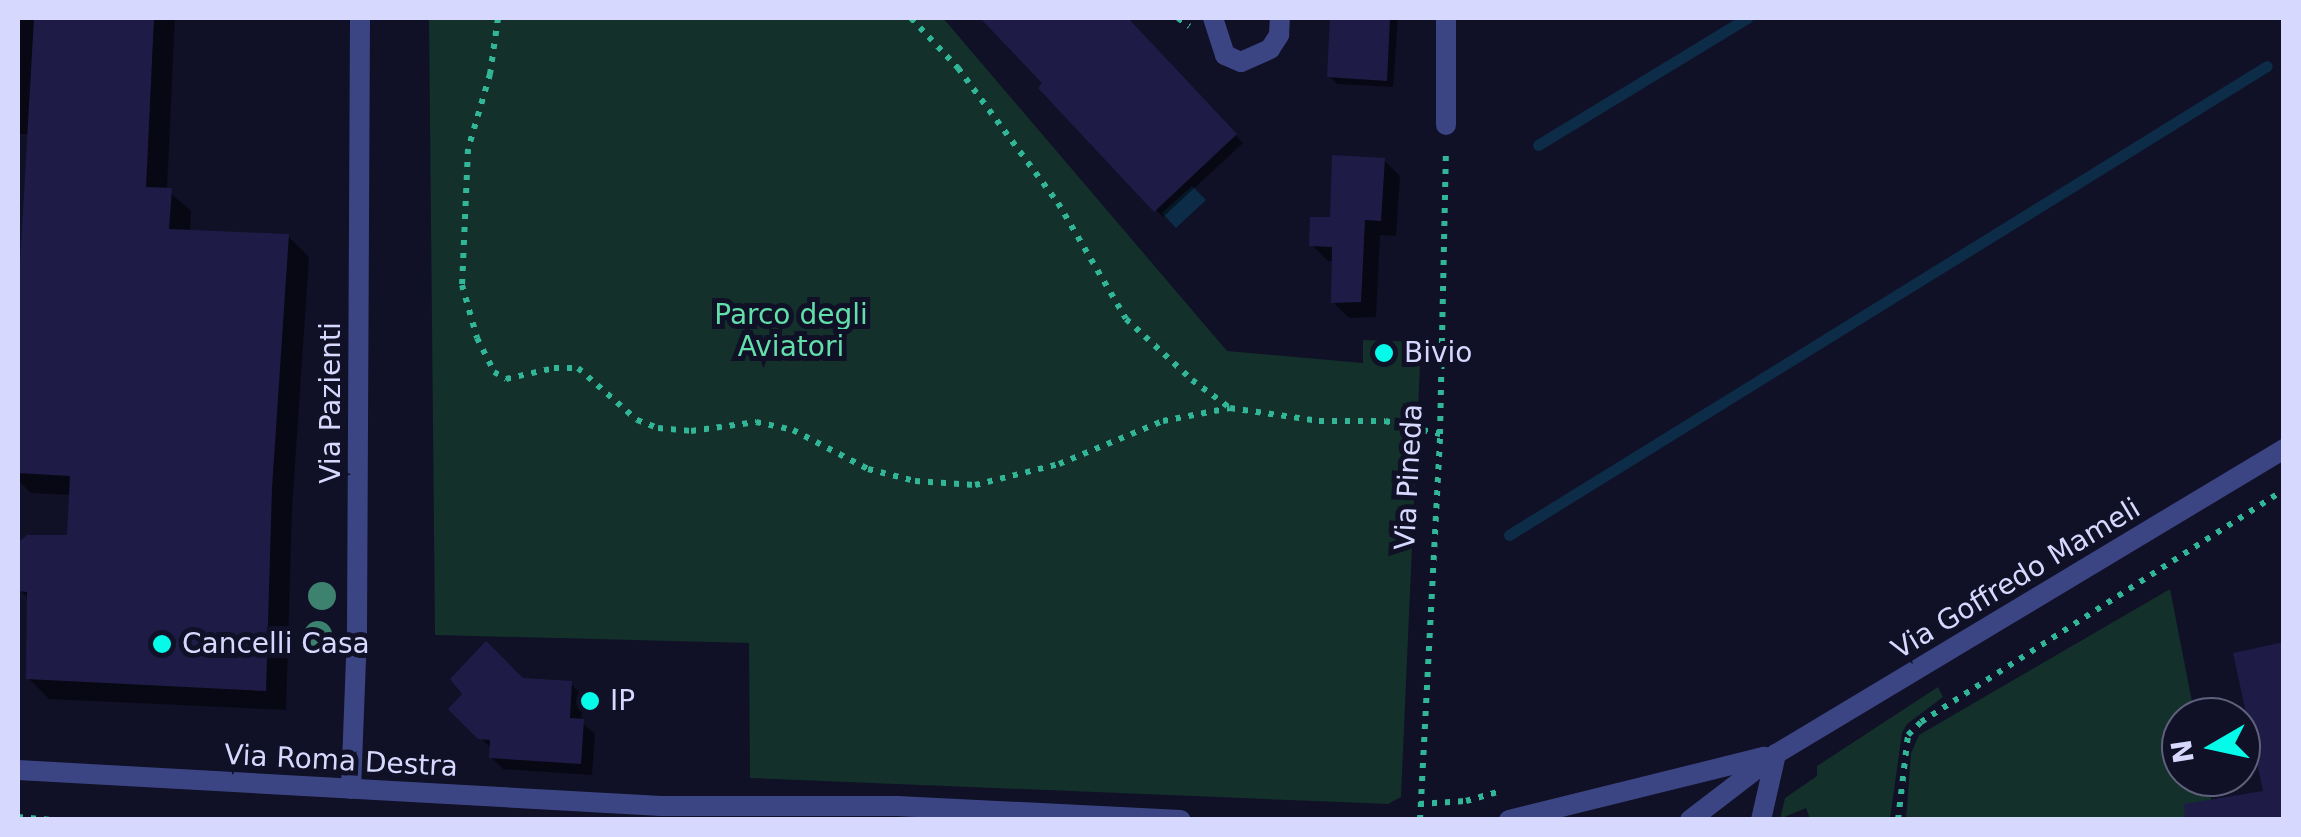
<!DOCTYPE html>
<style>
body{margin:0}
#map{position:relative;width:2301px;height:837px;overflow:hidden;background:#101026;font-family:"DejaVu Sans",sans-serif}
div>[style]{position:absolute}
.green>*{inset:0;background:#13302a}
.water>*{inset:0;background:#0d2c48}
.shadow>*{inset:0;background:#0007}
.stream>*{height:11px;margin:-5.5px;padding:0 5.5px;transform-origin:5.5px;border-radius:5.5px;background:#0d2c48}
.building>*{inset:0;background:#1e1c47}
.path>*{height:6px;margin-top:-3px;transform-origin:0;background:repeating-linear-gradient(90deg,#32b698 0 5px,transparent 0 13px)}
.minor>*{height:20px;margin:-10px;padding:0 10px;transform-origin:10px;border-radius:10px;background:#3c4584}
.tertiary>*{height:20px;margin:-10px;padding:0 10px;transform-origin:10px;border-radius:10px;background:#3c4584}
.trees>*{width:28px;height:28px;margin:-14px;border-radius:50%;background:#3d816f}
.dots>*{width:28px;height:28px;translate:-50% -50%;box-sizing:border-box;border:5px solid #101026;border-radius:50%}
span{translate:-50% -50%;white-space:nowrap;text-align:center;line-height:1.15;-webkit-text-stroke:10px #101026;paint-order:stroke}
.park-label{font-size:28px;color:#62deaa}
.poi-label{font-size:28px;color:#d6d8fe}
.left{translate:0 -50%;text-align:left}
.street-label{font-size:28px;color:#d6d8fe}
.frame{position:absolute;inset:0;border:20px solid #d6d8fe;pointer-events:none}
.north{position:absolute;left:2161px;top:697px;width:100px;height:100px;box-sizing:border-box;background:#101026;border:2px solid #5f607c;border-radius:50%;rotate:261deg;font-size:28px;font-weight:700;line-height:40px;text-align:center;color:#d6d8fe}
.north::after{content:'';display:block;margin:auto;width:35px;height:45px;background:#06faea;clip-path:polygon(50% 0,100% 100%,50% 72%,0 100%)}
</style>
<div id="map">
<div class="green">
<div style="clip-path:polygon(429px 18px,943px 18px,1227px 351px,1363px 363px,1363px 340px,1421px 342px,1401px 797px,1388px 804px,750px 778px,749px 643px,435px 635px)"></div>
<div style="clip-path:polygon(2170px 589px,2195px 717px,2181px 717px,2181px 777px,2207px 777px,2215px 819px,1906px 820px,1911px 753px,1919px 735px)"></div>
<div style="clip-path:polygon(1938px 687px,1943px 697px,1907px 724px,1902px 733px,1890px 819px,1810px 819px,1806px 808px,1780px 819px,1785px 798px,1817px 776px,1817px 766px)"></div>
</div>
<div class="water">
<div style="clip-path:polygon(1192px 186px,1206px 200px,1176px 228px,1162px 213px)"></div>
</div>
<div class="shadow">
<div style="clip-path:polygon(18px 18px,175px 18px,167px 190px,191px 211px,190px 232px,288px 236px,309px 257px,292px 510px,286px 710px,49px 699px,28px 678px,30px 600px,20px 590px,70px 538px,72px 495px,31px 493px,18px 480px,18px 341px,30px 134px,18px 134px)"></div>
<div style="clip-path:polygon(984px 18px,1128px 18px,1243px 143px,1163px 217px,1041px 88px,1046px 84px)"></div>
<div style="clip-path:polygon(1333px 18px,1398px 18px,1393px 87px,1337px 84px,1329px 76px)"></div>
<div style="clip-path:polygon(1384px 160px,1400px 176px,1396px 236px,1380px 235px,1376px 317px,1349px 318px,1333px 302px,1334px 261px,1328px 261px,1312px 245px)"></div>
<div style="clip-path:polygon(522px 680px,571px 684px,583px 696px,581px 722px,595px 734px,592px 775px,503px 769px,491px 757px,492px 749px,451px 709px)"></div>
</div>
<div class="stream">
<div style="left:1538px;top:145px;width:245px;rotate:-31.3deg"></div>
<div style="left:1509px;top:535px;width:891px;rotate:-31.75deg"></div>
</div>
<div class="building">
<div style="clip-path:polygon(34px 18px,154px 18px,146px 187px,172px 188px,169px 229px,289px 234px,272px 488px,266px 691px,26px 679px,27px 592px,18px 591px,18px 543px,27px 535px,67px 535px,70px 476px,18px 473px,18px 299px)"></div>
<div style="clip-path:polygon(980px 18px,1128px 18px,1237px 134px,1154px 212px,1038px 88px,1042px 83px)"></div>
<div style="clip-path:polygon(1330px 18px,1390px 18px,1387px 81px,1327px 77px)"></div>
<div style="clip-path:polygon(1332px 155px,1385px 158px,1381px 221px,1365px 220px,1361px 302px,1331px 303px,1332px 247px,1309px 246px,1310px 217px,1330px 217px)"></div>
<div style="clip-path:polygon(486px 641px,523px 678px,572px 681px,570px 718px,584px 719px,581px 764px,489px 758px,490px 740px,478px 739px,448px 709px,462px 694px,450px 679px)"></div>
<div style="clip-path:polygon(2284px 642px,2284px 820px,2185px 820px,2184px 804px,2263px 791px,2233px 653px)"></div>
</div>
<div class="path">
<div style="left:498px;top:18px;width:57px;rotate:98.1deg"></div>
<div style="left:490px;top:74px;width:78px;rotate:106.3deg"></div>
<div style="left:468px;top:149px;width:136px;rotate:92.5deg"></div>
<div style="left:462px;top:285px;width:55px;rotate:74.2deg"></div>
<div style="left:477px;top:338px;width:38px;rotate:63deg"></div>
<div style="left:494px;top:372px;width:14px;rotate:30deg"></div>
<div style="left:506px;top:379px;width:49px;rotate:-12.9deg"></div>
<div style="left:554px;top:368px;width:24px"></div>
<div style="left:578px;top:368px;width:79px;rotate:41.4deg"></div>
<div style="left:637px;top:420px;width:22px;rotate:21deg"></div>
<div style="left:658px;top:428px;width:33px;rotate:5deg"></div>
<div style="left:691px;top:431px;width:66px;rotate:-7.9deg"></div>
<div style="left:756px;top:422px;width:38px;rotate:12deg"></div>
<div style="left:793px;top:430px;width:85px;rotate:27.5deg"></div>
<div style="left:868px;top:469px;width:49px;rotate:14.3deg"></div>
<div style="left:915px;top:481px;width:60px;rotate:3.8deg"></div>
<div style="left:975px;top:485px;width:87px;rotate:-14deg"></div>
<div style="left:1059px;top:464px;width:113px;rotate:-22.5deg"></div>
<div style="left:1163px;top:421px;width:68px;rotate:-11deg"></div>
<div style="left:911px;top:18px;width:69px;rotate:46.8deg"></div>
<div style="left:958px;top:68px;width:168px;rotate:53.5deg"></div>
<div style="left:1058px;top:203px;width:134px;rotate:59.6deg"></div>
<div style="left:1126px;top:319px;width:90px;rotate:42.7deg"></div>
<div style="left:1192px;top:380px;width:47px;rotate:36.4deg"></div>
<div style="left:1230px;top:408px;width:90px;rotate:8.3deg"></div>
<div style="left:1319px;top:421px;width:66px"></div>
<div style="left:1385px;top:421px;width:57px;rotate:13.3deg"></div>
<div style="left:1178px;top:18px;width:14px;rotate:36deg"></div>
<div style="left:1419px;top:804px;width:47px;rotate:-3.7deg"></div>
<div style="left:1466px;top:801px;width:35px;rotate:-16deg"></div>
<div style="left:18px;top:817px;width:37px;rotate:5deg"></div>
<div style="left:1420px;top:820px;width:387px;rotate:-87deg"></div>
<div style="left:1440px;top:434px;width:283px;rotate:-88.8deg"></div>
<div style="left:1898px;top:820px;width:86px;rotate:-83.3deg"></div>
<div style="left:1908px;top:735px;width:18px;rotate:-45deg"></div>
<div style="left:1921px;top:722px;width:431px;rotate:-32.6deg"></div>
</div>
<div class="minor">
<div style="left:1213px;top:18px;width:39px;rotate:72deg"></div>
<div style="left:1225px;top:55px;width:17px;rotate:24deg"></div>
<div style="left:1241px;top:62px;width:32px;rotate:-24deg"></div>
<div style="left:1270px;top:49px;width:17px;rotate:-57deg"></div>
<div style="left:1279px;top:35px;width:17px;rotate:-87deg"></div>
<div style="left:1446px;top:18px;width:107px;rotate:90deg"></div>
<div style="left:351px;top:789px;width:156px;rotate:-87.8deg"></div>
<div style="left:357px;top:633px;width:615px;rotate:-89.72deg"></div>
</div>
<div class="tertiary">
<div style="left:18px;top:770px;width:644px;rotate:3.2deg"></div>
<div style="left:661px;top:806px;width:236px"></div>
<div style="left:897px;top:806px;width:284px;rotate:2.8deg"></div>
<div style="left:1509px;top:820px;width:263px;rotate:-13.9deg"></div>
<div style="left:1690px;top:820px;width:108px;rotate:-37.5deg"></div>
<div style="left:1776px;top:754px;width:593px;rotate:-30.98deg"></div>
<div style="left:1761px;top:820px;width:68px;rotate:-77.2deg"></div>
</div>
<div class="trees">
<div style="left:322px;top:596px"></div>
<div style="left:318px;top:635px"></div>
</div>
<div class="dots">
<div style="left:1384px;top:353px;background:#06faea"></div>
<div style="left:162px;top:644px;background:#06faea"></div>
<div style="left:590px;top:701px;background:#06faea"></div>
</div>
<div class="park-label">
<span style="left:791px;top:331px">Parco degli<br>Aviatori</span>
</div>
<div class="poi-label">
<span class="left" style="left:1404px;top:353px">Bivio</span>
<span class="left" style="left:182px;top:644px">Cancelli Casa</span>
<span class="left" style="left:610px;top:701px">IP</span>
</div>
<div class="street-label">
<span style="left:331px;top:403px;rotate:-90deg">Via Pazienti</span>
<span style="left:1409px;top:477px;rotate:-87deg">Via Pineda</span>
<span style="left:2016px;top:579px;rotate:-31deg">Via Goffredo Mameli</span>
<span style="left:341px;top:761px;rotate:3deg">Via Roma Destra</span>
</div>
<div class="frame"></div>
<div class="north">N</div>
</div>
